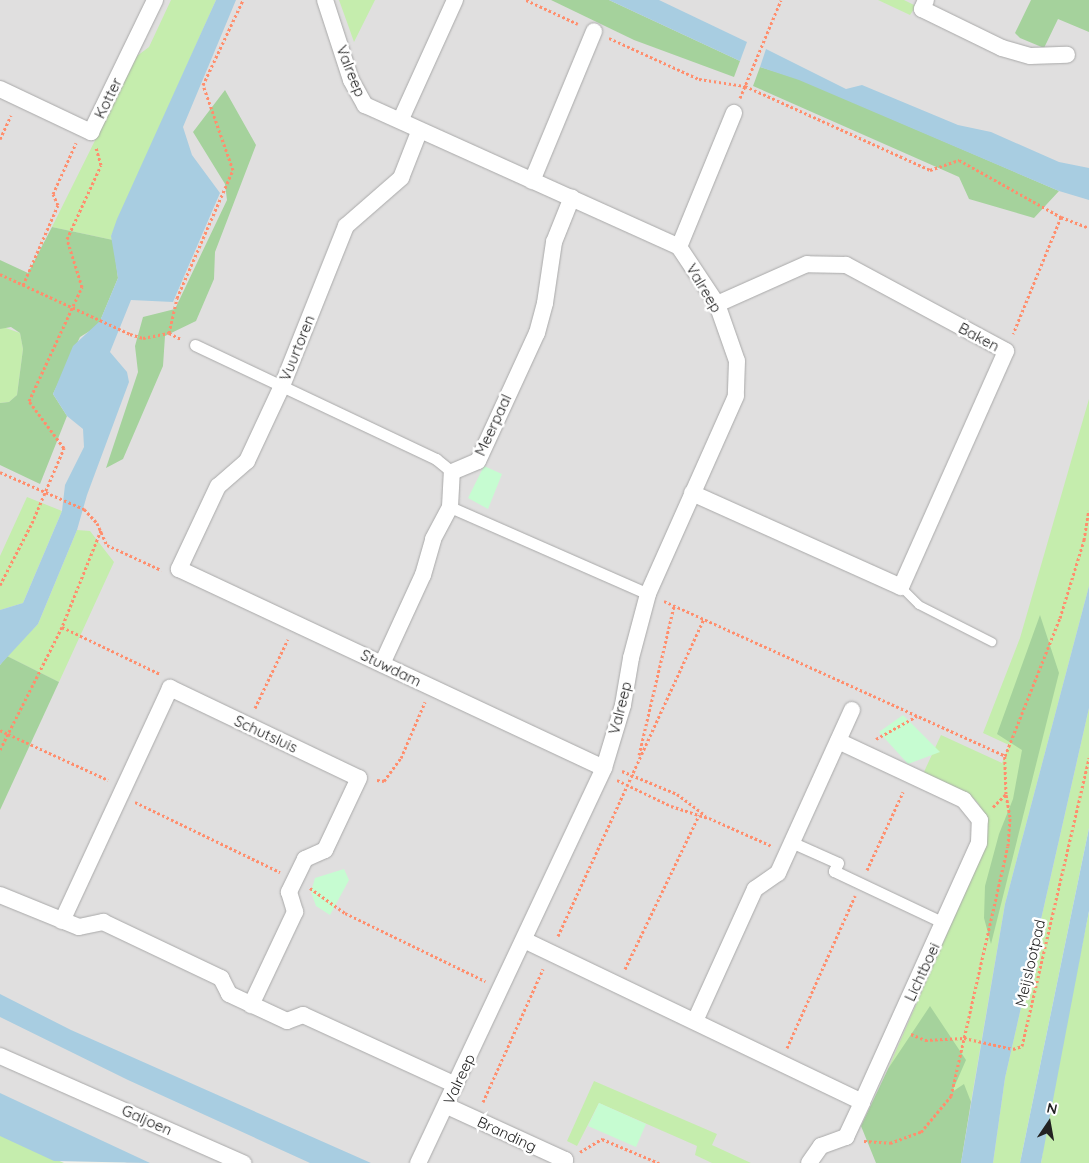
<!DOCTYPE html>
<style>
body{margin:0}
#map{position:relative;width:1089px;height:1163px;overflow:hidden;background:#f2f0e8;font-family:Quicksand,sans-serif}
div>[style]{position:absolute}
.residential>*{inset:0;background:#e0dfdf}
.grass>*{inset:0;background:#c5edad}
.forest>*{inset:0;background:#a5d29c}
.park>*{inset:0;background:#c6fcd1}
.water>*{inset:0;background:#a8cde1}
.path>*{height:3px;margin-top:-1.5px;transform-origin:0;background:repeating-linear-gradient(90deg,#ff8e6d 0 2.5px,transparent 0 5px)}
.roads{filter:drop-shadow(0 0 1px #a9a9a9) drop-shadow(0 0 1px #a9a9a9)}
.service>*{height:8px;margin:-4px;padding:0 4px;transform-origin:4px;border-radius:4px;background:#fff}
.pedestrian>*{height:11px;margin:-5.5px;padding:0 5.5px;transform-origin:5.5px;border-radius:5.5px;background:#fff}
.minor>*{height:16px;margin:-8px;padding:0 8px;transform-origin:8px;border-radius:8px;background:#fff}
span{translate:-50% -50%;white-space:nowrap;text-align:center;line-height:1.15;-webkit-text-stroke:5px #fff;paint-order:stroke}
.street-label{font-size:15px;color:#222}
.north{position:absolute;left:1024px;top:1098px;width:50px;height:50px;-webkit-text-stroke:4px #fff;paint-order:stroke;rotate:12deg;font-size:14px;font-weight:700;line-height:20px;text-align:center;color:#222}
.north::after{content:'';display:block;margin:auto;width:18px;height:22px;background:#222;clip-path:polygon(50% 0,100% 100%,50% 72%,0 100%)}
</style>
<div id="map">
<div class="residential">
<div style="clip-path:polygon(0 0,1089px 0,1089px 791px,1010px 1163px,127px 1163px,0 1104px)"></div>
</div>
<div class="grass">
<div style="clip-path:polygon(171px 0,216px 0,111px 236px,113px 240px,52px 227px,137px 56px,149px 47px)"></div>
<div style="clip-path:polygon(339px 0,375px 0,354px 42px,348px 25px)"></div>
<div style="clip-path:polygon(878px 0,904px 0,916px 6px,910px 15px)"></div>
<div style="clip-path:polygon(3px 327px,20px 333px,23px 349px,17px 395px,9px 402px,0 403px,0 329px)"></div>
<div style="clip-path:polygon(1089px 399px,1089px 586px,1005px 904px,971px 1102px,888px 1069px,982px 853px,985px 817px,978px 803px,969px 794px,923px 774px,941px 735px,1002px 763px,1009px 745px,983px 733px,1020px 638px)"></div>
<div style="clip-path:polygon(27px 497px,62px 511px,23px 603px,0 610px,0 556px)"></div>
<div style="clip-path:polygon(77px 530px,90px 531px,114px 562px,59px 682px,7px 656px,38px 624px)"></div>
<div style="clip-path:polygon(1089px 708px,1089px 828px,1020px 1163px,993px 1163px,1005px 1078px)"></div>
<div style="clip-path:polygon(1089px 911px,1089px 1163px,1041px 1163px,1049px 1109px,1052px 1105px,1052px 1094px)"></div>
<div style="clip-path:polygon(594px 1081px,717px 1134px,712px 1145px,751px 1163px,712px 1163px,695px 1155px,697px 1146px,599px 1103px,577px 1146px,567px 1141px)"></div>
<div style="clip-path:polygon(0 1134px,64px 1163px,0 1163px)"></div>
</div>
<div class="forest">
<div style="clip-path:polygon(551px 0,609px 0,740px 61px,734px 77px,634px 40px)"></div>
<div style="clip-path:polygon(1031px 0,1089px 0,1089px 32px,1058px 19px,1044px 48px,1020px 38px,1015px 33px)"></div>
<div style="clip-path:polygon(760px 67px,799px 79px,1059px 191px,1034px 218px,969px 199px,959px 177px,753px 86px)"></div>
<div style="clip-path:polygon(225px 90px,256px 145px,215px 252px,214px 279px,196px 321px,165px 336px,163px 366px,123px 459px,106px 468px,138px 372px,135px 346px,143px 317px,175px 309px,227px 200px,225px 184px,193px 132px)"></div>
<div style="clip-path:polygon(52px 227px,113px 240px,118px 278px,98px 326px,80px 337px,53px 394px,67px 416px,40px 484px,0 465px,0 403px,9px 402px,17px 395px,23px 349px,20px 333px,11px 327px,0 329px,0 260px,28px 273px)"></div>
<div style="clip-path:polygon(1040px 615px,1059px 673px,991px 944px,984px 918px,985px 886px,999px 834px,1013px 799px,1022px 750px,997px 734px)"></div>
<div style="clip-path:polygon(7px 656px,59px 682px,0 810px,0 665px)"></div>
<div style="clip-path:polygon(930px 1006px,966px 1060px,952px 1092px,964px 1084px,971px 1102px,961px 1163px,876px 1163px,861px 1126px,888px 1069px)"></div>
</div>
<div class="park">
<div style="clip-path:polygon(484px 466px,502px 474px,488px 509px,468px 498px)"></div>
<div style="clip-path:polygon(903px 715px,940px 752px,908px 764px,879px 732px)"></div>
<div style="clip-path:polygon(344px 869px,349px 880px,330px 915px,316px 906px,311px 892px,315px 878px)"></div>
<div style="clip-path:polygon(599px 1103px,646px 1124px,636px 1147px,588px 1126px)"></div>
</div>
<div class="water">
<div style="clip-path:polygon(216px 0,236px 0,183px 127px,192px 155px,220px 193px,173px 302px,131px 300px,110px 352px,127px 372px,129px 382px,87px 495px,77px 530px,38px 624px,0 665px,0 610px,23px 603px,62px 511px,65px 485px,84px 447px,83px 429px,67px 416px,53px 394px,73px 346px,100px 321px,118px 278px,111px 236px,117px 219px)"></div>
<div style="clip-path:polygon(609px 0,659px 0,747px 42px,740px 61px)"></div>
<div style="clip-path:polygon(766px 49px,846px 89px,862px 85px,958px 125px,991px 132px,1059px 162px,1089px 168px,1089px 200px,1059px 191px,799px 80px,760px 67px)"></div>
<div style="clip-path:polygon(1089px 586px,1089px 708px,1005px 1078px,993px 1163px,961px 1163px,1005px 904px)"></div>
<div style="clip-path:polygon(1089px 828px,1089px 911px,1041px 1163px,1020px 1163px)"></div>
<div style="clip-path:polygon(0 994px,71px 1030px,371px 1163px,310px 1163px,128px 1080px,0 1017px)"></div>
<div style="clip-path:polygon(0 1093px,150px 1163px,54px 1161px,0 1136px)"></div>
</div>
<div class="path">
<div style="left:526px;top:0;width:57px;rotate:24.8deg"></div>
<div style="left:609px;top:38px;width:99px;rotate:24.5deg"></div>
<div style="left:699px;top:79px;width:47px;rotate:8.7deg"></div>
<div style="left:745px;top:86px;width:203px;rotate:24.4deg"></div>
<div style="left:930px;top:170px;width:31px;rotate:-19deg"></div>
<div style="left:959px;top:160px;width:117px;rotate:29.2deg"></div>
<div style="left:1061px;top:217px;width:126px;rotate:112.3deg"></div>
<div style="left:740px;top:98px;width:106px;rotate:-67.3deg"></div>
<div style="left:0;top:139px;width:26px;rotate:-65deg"></div>
<div style="left:1061px;top:217px;width:30px;rotate:21deg"></div>
<div style="left:0;top:274px;width:143px;rotate:24.8deg"></div>
<div style="left:130px;top:334px;width:14px;rotate:17deg"></div>
<div style="left:143px;top:338px;width:26px;rotate:-11deg"></div>
<div style="left:169px;top:333px;width:13px;rotate:27deg"></div>
<div style="left:23px;top:285px;width:87px;rotate:-66.4deg"></div>
<div style="left:58px;top:205px;width:12px;rotate:-114deg"></div>
<div style="left:53px;top:194px;width:56px;rotate:-65.7deg"></div>
<div style="left:169px;top:333px;width:36px;rotate:-77deg"></div>
<div style="left:177px;top:298px;width:140px;rotate:-66.4deg"></div>
<div style="left:233px;top:170px;width:90px;rotate:-109.4deg"></div>
<div style="left:203px;top:85px;width:94px;rotate:-64.8deg"></div>
<div style="left:0;top:472px;width:92px;rotate:23.8deg"></div>
<div style="left:84px;top:509px;width:19px;rotate:47deg"></div>
<div style="left:97px;top:523px;width:24px;rotate:66deg"></div>
<div style="left:107px;top:545px;width:60px;rotate:24.8deg"></div>
<div style="left:101px;top:530px;width:105px;rotate:111.9deg"></div>
<div style="left:62px;top:627px;width:109px;rotate:25.6deg"></div>
<div style="left:0;top:585px;width:70px;rotate:-62.7deg"></div>
<div style="left:32px;top:523px;width:82px;rotate:-66.9deg"></div>
<div style="left:64px;top:448px;width:59px;rotate:-126.7deg"></div>
<div style="left:29px;top:401px;width:126px;rotate:-65.1deg"></div>
<div style="left:82px;top:287px;width:50px;rotate:-107.4deg"></div>
<div style="left:67px;top:239px;width:81px;rotate:-65.3deg"></div>
<div style="left:101px;top:165px;width:18px;rotate:-106deg"></div>
<div style="left:664px;top:601px;width:375px;rotate:24.4deg"></div>
<div style="left:62px;top:627px;width:120px;rotate:116.8deg"></div>
<div style="left:8px;top:734px;width:110px;rotate:24.7deg"></div>
<div style="left:255px;top:708px;width:76px;rotate:-64.4deg"></div>
<div style="left:0;top:730px;width:9px;rotate:27deg"></div>
<div style="left:8px;top:734px;width:18px;rotate:117deg"></div>
<div style="left:876px;top:739px;width:47px;rotate:-29.3deg"></div>
<div style="left:639px;top:755px;width:153px;rotate:-76.8deg"></div>
<div style="left:622px;top:771px;width:60px;rotate:22.7deg"></div>
<div style="left:677px;top:794px;width:36px;rotate:37deg"></div>
<div style="left:377px;top:780px;width:7px;rotate:8deg"></div>
<div style="left:384px;top:781px;width:29px;rotate:-54deg"></div>
<div style="left:401px;top:758px;width:61px;rotate:-66.8deg"></div>
<div style="left:617px;top:780px;width:60px;rotate:25.7deg"></div>
<div style="left:671px;top:806px;width:40px;rotate:18deg"></div>
<div style="left:709px;top:818px;width:69px;rotate:24deg"></div>
<div style="left:135px;top:802px;width:161px;rotate:25.8deg"></div>
<div style="left:993px;top:807px;width:18px;rotate:-45deg"></div>
<div style="left:1006px;top:794px;width:38px;rotate:-92deg"></div>
<div style="left:1005px;top:756px;width:149px;rotate:-68.3deg"></div>
<div style="left:1060px;top:618px;width:82px;rotate:-72.9deg"></div>
<div style="left:1084px;top:540px;width:30px;rotate:-81deg"></div>
<div style="left:867px;top:870px;width:86px;rotate:-65.2deg"></div>
<div style="left:310px;top:888px;width:43px;rotate:35.5deg"></div>
<div style="left:345px;top:913px;width:156px;rotate:25.9deg"></div>
<div style="left:558px;top:936px;width:349px;rotate:-65.3deg"></div>
<div style="left:625px;top:969px;width:171px;rotate:-64.3deg"></div>
<div style="left:911px;top:1034px;width:15px;rotate:23deg"></div>
<div style="left:925px;top:1040px;width:39px;rotate:-3deg"></div>
<div style="left:964px;top:1038px;width:50px;rotate:12.7deg"></div>
<div style="left:1013px;top:1049px;width:9px;rotate:-18deg"></div>
<div style="left:1022px;top:1046px;width:296px;rotate:-76.9deg"></div>
<div style="left:787px;top:1048px;width:167px;rotate:-65.9deg"></div>
<div style="left:483px;top:1102px;width:146px;rotate:-65.7deg"></div>
<div style="left:864px;top:1141px;width:26px;rotate:4deg"></div>
<div style="left:890px;top:1143px;width:33px;rotate:-20deg"></div>
<div style="left:921px;top:1132px;width:47px;rotate:-50.2deg"></div>
<div style="left:951px;top:1096px;width:256px;rotate:-77.2deg"></div>
<div style="left:1008px;top:846px;width:29px;rotate:-86deg"></div>
<div style="left:1010px;top:817px;width:23px;rotate:-100deg"></div>
<div style="left:580px;top:1152px;width:26px;rotate:-31deg"></div>
<div style="left:602px;top:1139px;width:62px;rotate:22.8deg"></div>
</div>
<div class="roads">
<div class="service">
<div style="left:901px;top:587px;width:25px;rotate:45deg"></div>
<div style="left:919px;top:605px;width:82px;rotate:26.9deg"></div>
</div>
<div class="pedestrian">
<div style="left:195px;top:345px;width:267px;rotate:25.3deg"></div>
<div style="left:436px;top:459px;width:21px;rotate:39deg"></div>
<div style="left:450px;top:507px;width:216px;rotate:23.7deg"></div>
<div style="left:791px;top:842px;width:51px;rotate:24.1deg"></div>
<div style="left:838px;top:863px;width:9px;rotate:117deg"></div>
<div style="left:834px;top:871px;width:122px;rotate:25.3deg"></div>
</div>
<div class="minor">
<div style="left:325px;top:0;width:84px;rotate:72deg"></div>
<div style="left:351px;top:80px;width:29px;rotate:61deg"></div>
<div style="left:365px;top:105px;width:345px;rotate:24.3deg"></div>
<div style="left:679px;top:247px;width:69px;rotate:56.3deg"></div>
<div style="left:717px;top:304px;width:60px;rotate:70.7deg"></div>
<div style="left:737px;top:361px;width:35px;rotate:92deg"></div>
<div style="left:736px;top:396px;width:217px;rotate:114deg"></div>
<div style="left:648px;top:594px;width:66px;rotate:104.9deg"></div>
<div style="left:631px;top:658px;width:48px;rotate:99.7deg"></div>
<div style="left:623px;top:705px;width:66px;rotate:106.8deg"></div>
<div style="left:604px;top:768px;width:437px;rotate:115.2deg"></div>
<div style="left:926px;top:0;width:10px;rotate:114deg"></div>
<div style="left:922px;top:9px;width:89px;rotate:26deg"></div>
<div style="left:1002px;top:48px;width:29px;rotate:16deg"></div>
<div style="left:1030px;top:56px;width:37px;rotate:-2deg"></div>
<div style="left:0;top:89px;width:101px;rotate:25.3deg"></div>
<div style="left:91px;top:132px;width:147px;rotate:-64.1deg"></div>
<div style="left:401px;top:119px;width:131px;rotate:-65.6deg"></div>
<div style="left:419px;top:132px;width:49px;rotate:111.4deg"></div>
<div style="left:401px;top:178px;width:73px;rotate:138.9deg"></div>
<div style="left:346px;top:226px;width:172px;rotate:111.8deg"></div>
<div style="left:282px;top:386px;width:83px;rotate:115deg"></div>
<div style="left:247px;top:461px;width:38px;rotate:139deg"></div>
<div style="left:218px;top:486px;width:92px;rotate:115.2deg"></div>
<div style="left:179px;top:569px;width:469px;rotate:25.1deg"></div>
<div style="left:532px;top:181px;width:162px;rotate:-67.5deg"></div>
<div style="left:679px;top:247px;width:145px;rotate:-67.7deg"></div>
<div style="left:692px;top:493px;width:229px;rotate:24.2deg"></div>
<div style="left:901px;top:587px;width:258px;rotate:-66deg"></div>
<div style="left:1006px;top:351px;width:182px;rotate:-151.7deg"></div>
<div style="left:846px;top:265px;width:39px;rotate:-179deg"></div>
<div style="left:807px;top:264px;width:98px;rotate:156deg"></div>
<div style="left:382px;top:664px;width:98px;rotate:-65.3deg"></div>
<div style="left:423px;top:575px;width:37px;rotate:-74deg"></div>
<div style="left:433px;top:539px;width:36px;rotate:-62deg"></div>
<div style="left:450px;top:507px;width:35px;rotate:-87deg"></div>
<div style="left:452px;top:472px;width:28px;rotate:-23deg"></div>
<div style="left:478px;top:461px;width:141px;rotate:-65.3deg"></div>
<div style="left:537px;top:333px;width:31px;rotate:-75deg"></div>
<div style="left:545px;top:303px;width:62px;rotate:-81.6deg"></div>
<div style="left:554px;top:242px;width:48px;rotate:-68.2deg"></div>
<div style="left:0;top:895px;width:85px;rotate:22.1deg"></div>
<div style="left:79px;top:927px;width:25px;rotate:-12deg"></div>
<div style="left:103px;top:922px;width:131px;rotate:25.4deg"></div>
<div style="left:221px;top:978px;width:18px;rotate:63deg"></div>
<div style="left:229px;top:994px;width:64px;rotate:25deg"></div>
<div style="left:287px;top:1021px;width:17px;rotate:-21deg"></div>
<div style="left:303px;top:1015px;width:168px;rotate:24.6deg"></div>
<div style="left:62px;top:921px;width:257px;rotate:-65.1deg"></div>
<div style="left:170px;top:688px;width:209px;rotate:25.5deg"></div>
<div style="left:359px;top:778px;width:80px;rotate:115.3deg"></div>
<div style="left:325px;top:850px;width:22px;rotate:156deg"></div>
<div style="left:305px;top:859px;width:37px;rotate:116deg"></div>
<div style="left:289px;top:892px;width:21px;rotate:73deg"></div>
<div style="left:295px;top:912px;width:103px;rotate:115.3deg"></div>
<div style="left:524px;top:940px;width:375px;rotate:25.6deg"></div>
<div style="left:862px;top:1102px;width:284px;rotate:-65.7deg"></div>
<div style="left:979px;top:843px;width:23px;rotate:-88deg"></div>
<div style="left:980px;top:820px;width:26px;rotate:-129deg"></div>
<div style="left:964px;top:800px;width:139px;rotate:-154.9deg"></div>
<div style="left:695px;top:1021px;width:145px;rotate:-65.6deg"></div>
<div style="left:755px;top:889px;width:28px;rotate:-35deg"></div>
<div style="left:778px;top:873px;width:179px;rotate:-65.6deg"></div>
<div style="left:0;top:1056px;width:266px;rotate:23.8deg"></div>
<div style="left:447px;top:1106px;width:130px;rotate:24.6deg"></div>
<div style="left:565px;top:1160px;width:4px;rotate:124deg"></div>
<div style="left:809px;top:1163px;width:21px;rotate:-55deg"></div>
<div style="left:821px;top:1146px;width:27px;rotate:-20deg"></div>
<div style="left:846px;top:1137px;width:38px;rotate:-65deg"></div>
</div>
</div>
<div class="street-label">
<span style="left:351px;top:71px;rotate:68deg">Valreep</span>
<span style="left:108px;top:98px;rotate:-64deg">Kotter</span>
<span style="left:704px;top:288px;rotate:59deg">Valreep</span>
<span style="left:979px;top:337px;rotate:28deg">Baken</span>
<span style="left:297px;top:348px;rotate:-68deg">Vuurtoren</span>
<span style="left:493px;top:425px;rotate:-65deg">Meerpaal</span>
<span style="left:391px;top:668px;rotate:26deg">Stuwdam</span>
<span style="left:620px;top:708px;rotate:-76deg">Valreep</span>
<span style="left:266px;top:734px;rotate:25deg">Schutsluis</span>
<span style="left:1030px;top:963px;rotate:-77deg">Meijslootpad</span>
<span style="left:922px;top:972px;rotate:-65deg">Lichtboei</span>
<span style="left:459px;top:1079px;rotate:-65deg">Valreep</span>
<span style="left:147px;top:1120px;rotate:24deg">Galjoen</span>
<span style="left:507px;top:1134px;rotate:25deg">Branding</span>
</div>
<div class="north">N</div>
</div>
